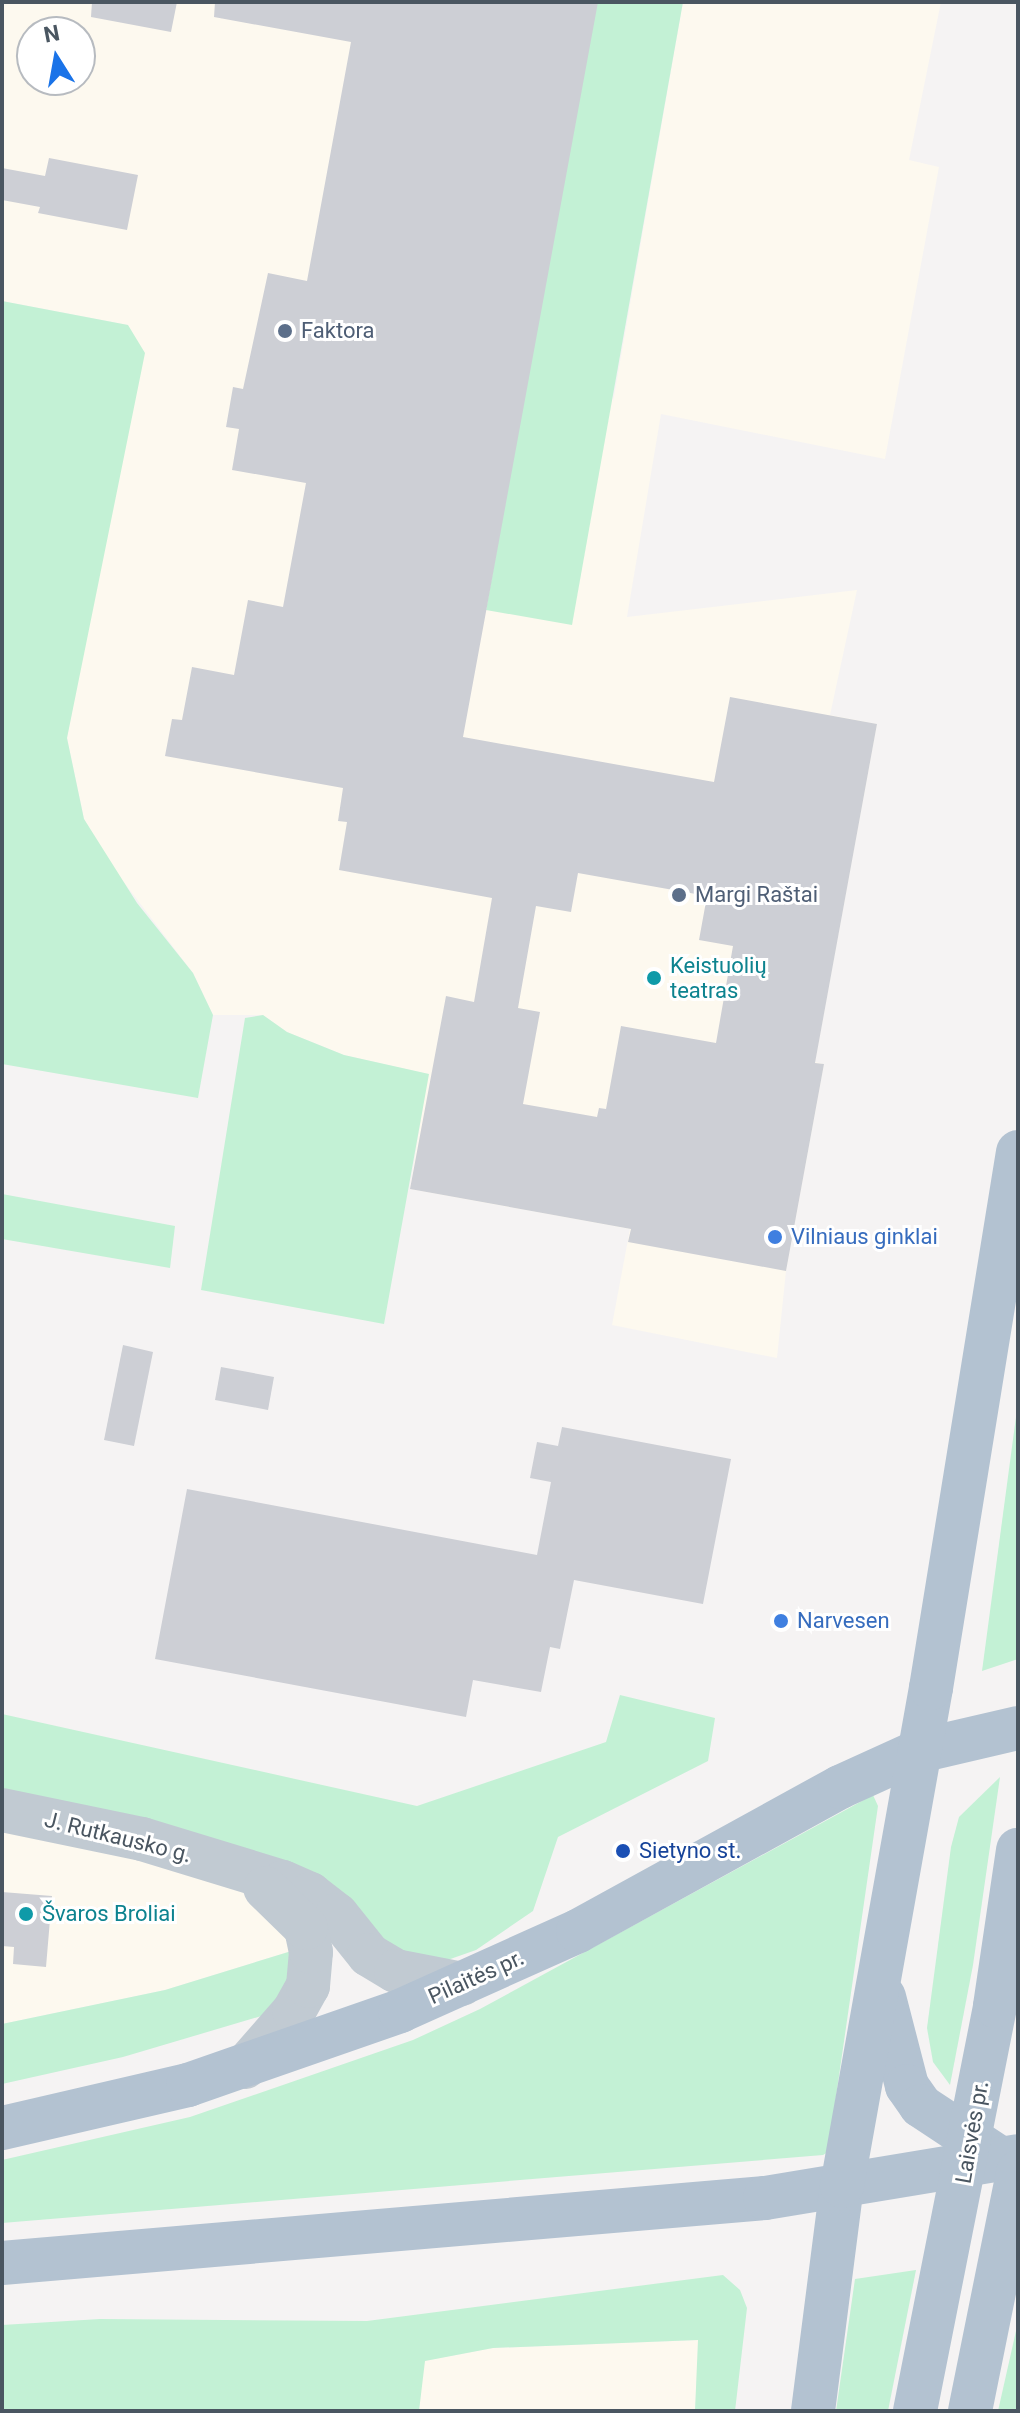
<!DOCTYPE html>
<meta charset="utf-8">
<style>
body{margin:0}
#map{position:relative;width:1020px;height:2413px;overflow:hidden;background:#f5f3f3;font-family:Roboto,sans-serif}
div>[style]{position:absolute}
.commercial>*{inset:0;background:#fdf9ef}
.green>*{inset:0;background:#c3f1d5}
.building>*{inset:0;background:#cdcfd5}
.minor>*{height:44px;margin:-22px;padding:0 22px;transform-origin:22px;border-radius:22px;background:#c1cad2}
.major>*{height:44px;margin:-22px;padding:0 22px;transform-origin:22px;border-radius:22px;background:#b3c2d1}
.major-bridge>*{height:44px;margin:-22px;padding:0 22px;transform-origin:22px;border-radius:22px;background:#b3c2d1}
.dots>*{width:22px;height:22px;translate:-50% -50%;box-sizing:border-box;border:4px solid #fff;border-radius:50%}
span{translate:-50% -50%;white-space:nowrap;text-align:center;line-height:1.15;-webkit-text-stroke:6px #fff;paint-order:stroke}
.service-label{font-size:22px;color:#4e5e75}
.left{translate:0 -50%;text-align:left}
.culture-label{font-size:22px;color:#0d838f}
.shop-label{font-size:22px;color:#366cbe}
.street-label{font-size:22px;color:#4a5661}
.transit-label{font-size:22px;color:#164399}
.frame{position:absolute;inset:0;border:4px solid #4a5661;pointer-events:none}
.north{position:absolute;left:16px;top:16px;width:80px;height:80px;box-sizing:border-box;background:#fff;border:2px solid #b7bbc0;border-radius:50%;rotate:349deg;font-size:22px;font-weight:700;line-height:32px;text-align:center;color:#4a5661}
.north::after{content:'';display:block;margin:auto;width:28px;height:36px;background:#1a73e8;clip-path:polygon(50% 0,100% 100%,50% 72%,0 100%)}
</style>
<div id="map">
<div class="commercial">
<div style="clip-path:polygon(evenodd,2px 2px,594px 2px,613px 402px,683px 2px,941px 2px,909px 160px,939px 167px,885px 459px,661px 414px,627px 617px,857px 590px,830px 715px,877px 724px,815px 1062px,824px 1064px,786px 1271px,777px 1358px,612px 1325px,630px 1229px,410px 1189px,428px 1074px,344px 1055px,287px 1032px,263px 1015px,213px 1015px,193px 973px,107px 860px,84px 819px,67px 738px,86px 639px,128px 325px,2px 301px,2px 2px,32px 32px,80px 32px,80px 80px,32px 80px,32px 32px)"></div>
<div style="clip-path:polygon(2px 1826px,190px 1869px,258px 1896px,298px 1949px,165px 1990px,2px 2024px)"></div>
<div style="clip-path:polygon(699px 2340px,695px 2411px,419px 2411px,424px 2361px,493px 2348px)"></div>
</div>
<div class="green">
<div style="clip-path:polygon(594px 2px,683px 2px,572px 625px,486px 610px)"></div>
<div style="clip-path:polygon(2px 301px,128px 325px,145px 353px,67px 738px,84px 819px,137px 903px,193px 973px,213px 1015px,198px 1098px,2px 1064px)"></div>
<div style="clip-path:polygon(263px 1015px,287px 1032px,344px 1055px,429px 1074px,384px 1324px,201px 1290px,245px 1018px)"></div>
<div style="clip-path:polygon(2px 1194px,175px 1226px,170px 1268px,2px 1239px)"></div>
<div style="clip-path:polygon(1018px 1402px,1018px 1659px,982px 1671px)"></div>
<div style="clip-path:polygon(620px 1695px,715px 1718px,708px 1761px,558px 1837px,533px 1911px,476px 1950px,439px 1963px,417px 1962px,2px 1790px,2px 1714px,417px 1806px,606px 1742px)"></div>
<div style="clip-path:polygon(1000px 1777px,973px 1965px,950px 2085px,933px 2062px,927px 2028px,951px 1847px,959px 1817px)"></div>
<div style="clip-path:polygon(873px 1795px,878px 1806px,828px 2152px,823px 2155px,2px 2223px,2px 2160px,190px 2117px,413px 2040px,480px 2009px)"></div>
<div style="clip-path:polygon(298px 1949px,300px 1965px,268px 2014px,123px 2057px,2px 2084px,2px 2024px,165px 1990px)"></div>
<div style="clip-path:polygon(916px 2270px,888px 2411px,836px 2411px,855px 2279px)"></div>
<div style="clip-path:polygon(723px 2275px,740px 2290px,747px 2308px,735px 2411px,695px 2411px,698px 2340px,493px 2348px,425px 2361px,419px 2411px,2px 2411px,2px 2325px,100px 2319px,367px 2321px)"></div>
<div style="clip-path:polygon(1018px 2322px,1018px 2411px,998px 2411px)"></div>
</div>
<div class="building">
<div style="clip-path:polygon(92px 2px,177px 2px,171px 32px,91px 17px)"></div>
<div style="clip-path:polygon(evenodd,215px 2px,598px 2px,463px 737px,714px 782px,730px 697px,877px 724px,815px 1063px,824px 1064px,786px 1271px,628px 1242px,631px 1229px,410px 1189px,446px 996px,474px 1002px,492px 898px,339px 870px,347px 822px,338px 821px,343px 788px,165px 756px,172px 719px,182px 720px,192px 667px,234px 675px,248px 600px,283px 607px,306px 483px,232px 470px,239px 429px,226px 427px,233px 387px,243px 389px,268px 273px,307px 281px,351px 42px,214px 17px,215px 2px,578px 873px,707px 896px,699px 940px,733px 946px,716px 1043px,621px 1026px,606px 1109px,599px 1108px,597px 1117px,523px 1104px,540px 1012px,518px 1008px,536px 906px,571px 912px,578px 873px)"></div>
<div style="clip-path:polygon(49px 158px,138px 175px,127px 230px,38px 213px,40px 207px,2px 200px,2px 168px,45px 176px)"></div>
<div style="clip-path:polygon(123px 1345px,153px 1352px,134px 1446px,104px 1440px)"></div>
<div style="clip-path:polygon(221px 1367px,274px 1377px,268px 1410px,215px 1400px)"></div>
<div style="clip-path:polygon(562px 1427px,731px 1459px,703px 1604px,574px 1580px,560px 1649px,550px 1647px,541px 1692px,473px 1680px,466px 1717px,155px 1659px,187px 1489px,537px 1555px,551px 1482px,530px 1478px,537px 1442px,558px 1446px)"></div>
<div style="clip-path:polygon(2px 1892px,52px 1896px,46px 1967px,13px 1964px,14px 1947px,2px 1946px)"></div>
</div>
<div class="minor">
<div style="left:2px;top:1810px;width:143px;rotate:11.7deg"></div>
<div style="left:142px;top:1839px;width:147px;rotate:17deg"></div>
<div style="left:283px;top:1882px;width:30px;rotate:24deg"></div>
<div style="left:310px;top:1894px;width:34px;rotate:38deg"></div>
<div style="left:337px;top:1915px;width:51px;rotate:51.3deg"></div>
<div style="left:369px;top:1955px;width:31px;rotate:31deg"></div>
<div style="left:396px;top:1971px;width:67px;rotate:11.1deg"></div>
<div style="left:245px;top:2067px;width:74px;rotate:-48.8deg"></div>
<div style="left:294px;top:2011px;width:29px;rotate:-61deg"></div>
<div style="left:308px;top:1986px;width:34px;rotate:-85deg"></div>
<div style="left:311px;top:1952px;width:25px;rotate:-102deg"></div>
<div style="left:306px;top:1928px;width:57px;rotate:-135.7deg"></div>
</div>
<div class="major">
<div style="left:884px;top:1997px;width:92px;rotate:75.5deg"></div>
<div style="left:907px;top:2086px;width:24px;rotate:55deg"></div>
<div style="left:921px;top:2106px;width:95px;rotate:33.4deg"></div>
<div style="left:2px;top:2128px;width:191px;rotate:-13deg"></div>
<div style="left:188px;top:2085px;width:225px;rotate:-19.2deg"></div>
<div style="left:400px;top:2011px;width:195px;rotate:-24.2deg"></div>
<div style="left:578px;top:1931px;width:299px;rotate:-28.8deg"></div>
<div style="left:840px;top:1787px;width:87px;rotate:-24.5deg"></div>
<div style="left:919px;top:1751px;width:102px;rotate:-13.1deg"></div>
<div style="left:2px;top:2263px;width:766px;rotate:-4.87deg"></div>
<div style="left:765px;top:2198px;width:256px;rotate:-9.4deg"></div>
<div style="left:813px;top:2411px;width:227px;rotate:-82.7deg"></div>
<div style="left:842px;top:2186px;width:506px;rotate:-79.87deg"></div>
<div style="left:931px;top:1688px;width:543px;rotate:-80.78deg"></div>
<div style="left:970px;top:2411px;width:244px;rotate:-78.6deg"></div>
</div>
<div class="major-bridge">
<div style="left:915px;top:2411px;width:413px;rotate:-78.8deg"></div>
<div style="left:995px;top:2006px;width:158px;rotate:-81.6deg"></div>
</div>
<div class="dots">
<div style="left:285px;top:331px;background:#5c6f8a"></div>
<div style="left:679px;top:895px;background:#5c6f8a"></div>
<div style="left:654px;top:978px;background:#0f9aa8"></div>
<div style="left:775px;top:1237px;background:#3f7fe0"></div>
<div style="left:781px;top:1621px;background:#3f7fe0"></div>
<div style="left:623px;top:1851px;background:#1a4fb4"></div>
<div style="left:26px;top:1914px;background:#0f9aa8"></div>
</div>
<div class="service-label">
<span class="left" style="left:301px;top:331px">Faktora</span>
<span class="left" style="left:695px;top:895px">Margi Raštai</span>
</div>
<div class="culture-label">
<span class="left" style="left:670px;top:978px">Keistuolių<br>teatras</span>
<span class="left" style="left:42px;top:1914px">Švaros Broliai</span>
</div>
<div class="shop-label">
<span class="left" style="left:791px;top:1237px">Vilniaus ginklai</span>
<span class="left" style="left:797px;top:1621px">Narvesen</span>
</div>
<div class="street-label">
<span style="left:118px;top:1837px;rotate:14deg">J. Rutkausko g.</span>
<span style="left:476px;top:1977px;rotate:-24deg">Pilaitės pr.</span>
<span style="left:972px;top:2132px;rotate:-80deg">Laisvės pr.</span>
</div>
<div class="transit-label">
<span class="left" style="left:639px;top:1851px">Sietyno st.</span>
</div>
<div class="frame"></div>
<div class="north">N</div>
</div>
